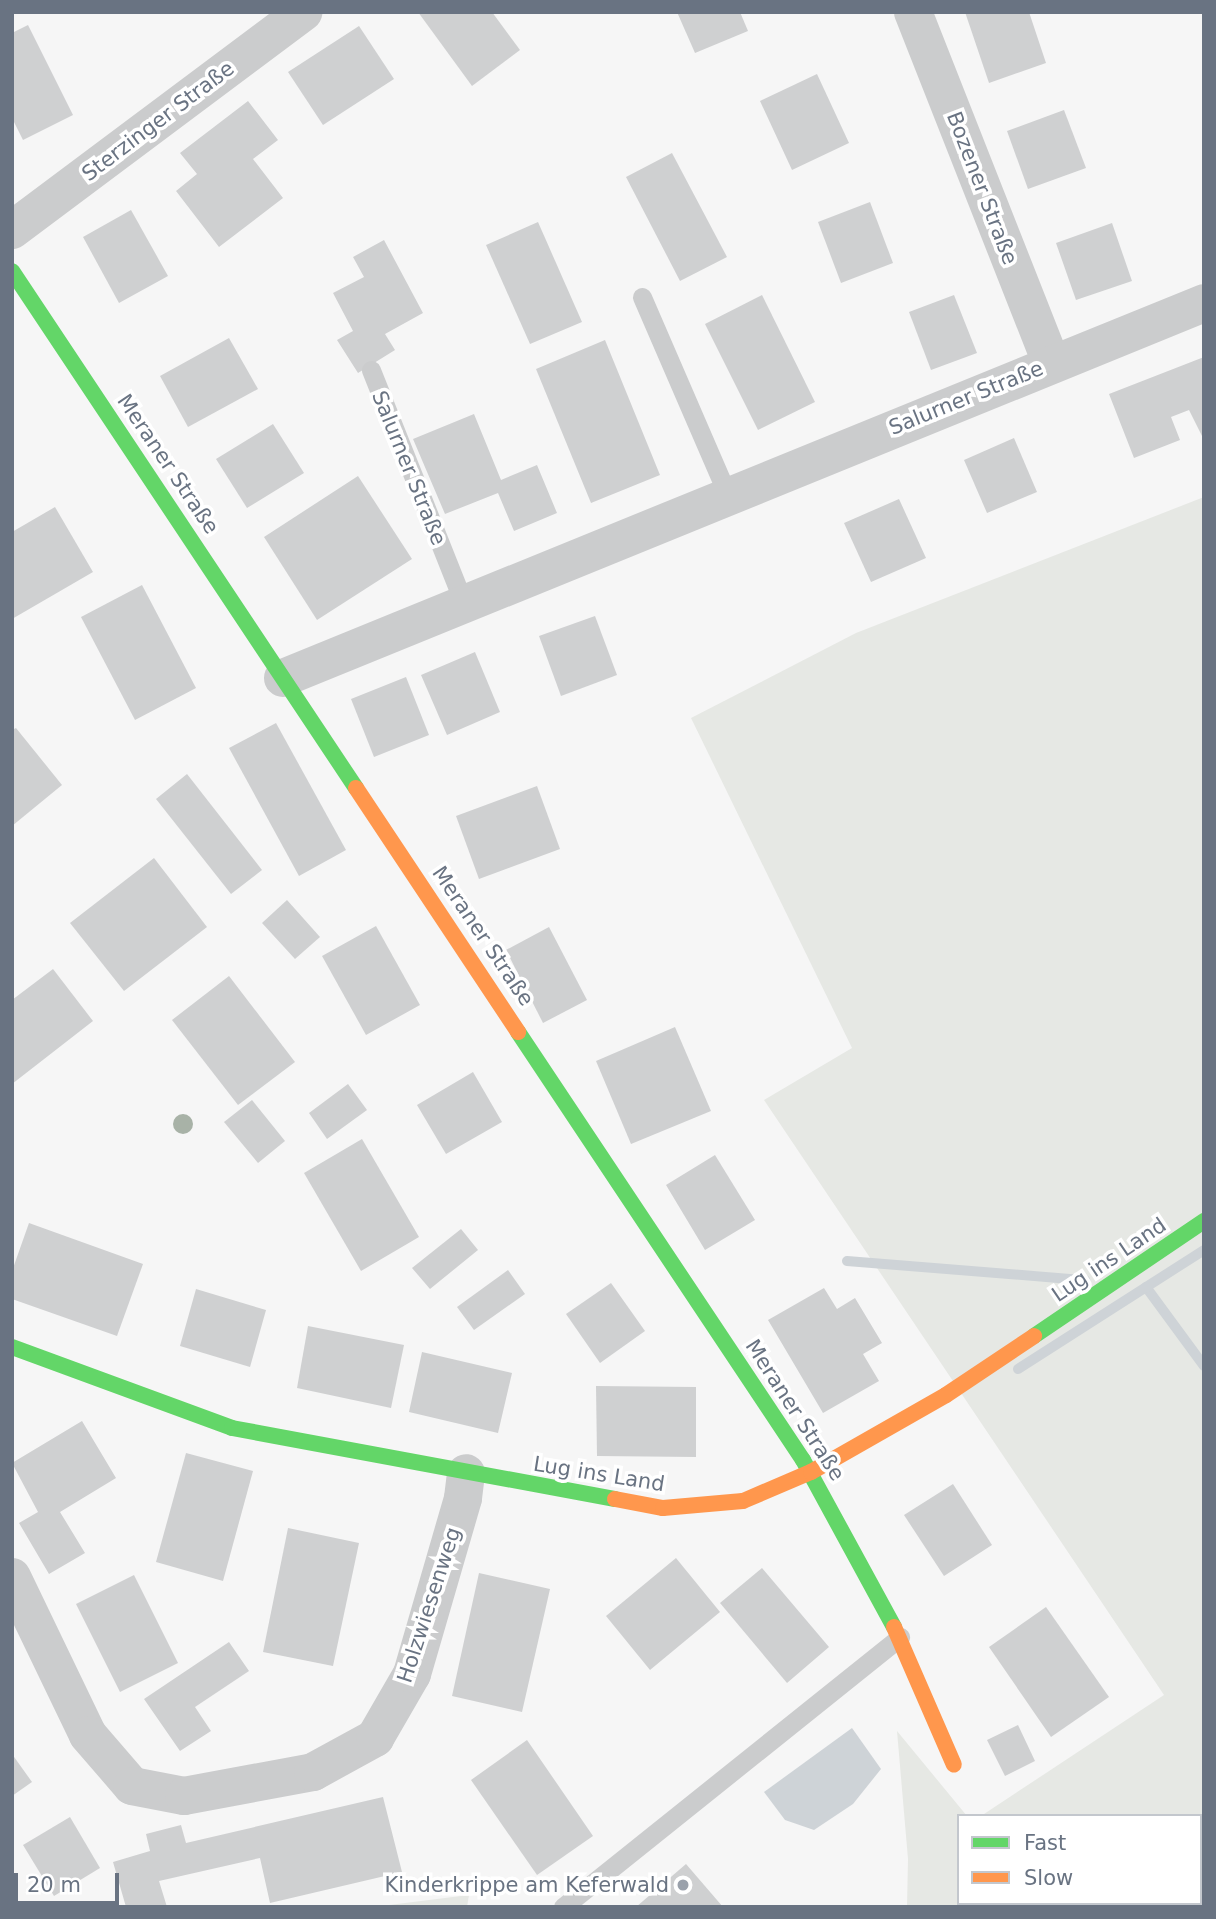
<!DOCTYPE html>
<meta charset="utf-8">
<style>
body{margin:0}
#map{position:relative;width:1216px;height:1919px;overflow:hidden;background:#f6f6f6;font-family:"DejaVu Sans",sans-serif}
div>[style]{position:absolute}
.green>*{inset:0;background:#e6e8e4}
.water>*{inset:0;background:#ced3d7}
.stream>*{height:10px;margin:-5px;padding:0 5px;transform-origin:5px;border-radius:5px;background:#ced3d7}
.building>*{inset:0;background:#cfd0d1}
.lane>*{height:19px;margin:-9.5px;padding:0 9.5px;transform-origin:9.5px;border-radius:9.5px;background:#cbcccd}
.street>*{height:38px;margin:-19px;padding:0 19px;transform-origin:19px;border-radius:19px;background:#cbcccd}
.fast>*{height:16px;margin:-8px;padding:0 8px;transform-origin:8px;border-radius:8px;background:#63d668}
.slow>*{height:16px;margin:-8px;padding:0 8px;transform-origin:8px;border-radius:8px;background:#ff974d}
.trees>*{width:20px;height:20px;margin:-10px;border-radius:50%;background:#a8b2a7}
.dots>*{width:19px;height:19px;translate:-50% -50%;box-sizing:border-box;border:4px solid #fff;border-radius:50%}
span{translate:-50% -50%;white-space:nowrap;text-align:center;line-height:1.15;-webkit-text-stroke:7px #fff;paint-order:stroke}
.street-label{font-size:21px;color:#697382}
.poi-label{font-size:21px;color:#697382}
.right{translate:-100% -50%;text-align:right}
.frame{position:absolute;inset:0;border:14px solid #697382;pointer-events:none}
.legend{position:absolute;left:957px;top:1814px;width:245px;height:91px;box-sizing:border-box;background:#fff;border:2px solid #c3c7cd;margin:0;padding:9px 12px;list-style:none;font-size:21px;color:#697382}
.legend li{display:flex;align-items:center;gap:14px;height:35px}
.legend b{width:35px;border:2px solid #c3c7cd}
.scale{position:absolute;left:14px;top:1873px;width:105px;height:32px;box-sizing:border-box;border:4px solid #697382;border-top:0;padding-left:9px;font-size:21px;line-height:24px;white-space:nowrap;color:#697382;-webkit-text-stroke:5px #fff;paint-order:stroke}
</style>
<div id="map">
<div class="green">
<div style="clip-path:polygon(1204px 497px,1204px 1907px,907px 1907px,908px 1859px,897px 1731px,967px 1816px,959px 1816px,959px 1903px,1200px 1903px,1200px 1816px,981px 1816px,1164px 1695px,764px 1100px,852px 1048px,691px 718px,856px 633px)"></div>
<div style="clip-path:polygon(469px 1895px,467px 1907px,373px 1907px)"></div>
</div>
<div class="water">
<div style="clip-path:polygon(852px 1728px,881px 1769px,853px 1804px,814px 1830px,785px 1820px,764px 1792px)"></div>
</div>
<div class="stream">
<div style="left:847px;top:1261px;width:239px;rotate:4.6deg"></div>
<div style="left:1146px;top:1287px;width:98px;rotate:53.7deg"></div>
<div style="left:1018px;top:1369px;width:221px;rotate:-32.6deg"></div>
</div>
<div class="building">
<div style="clip-path:polygon(418px 12px,492px 12px,520px 50px,472px 86px)"></div>
<div style="clip-path:polygon(677px 12px,740px 12px,748px 31px,695px 53px)"></div>
<div style="clip-path:polygon(965px 12px,1029px 12px,1046px 63px,989px 83px)"></div>
<div style="clip-path:polygon(28px 25px,73px 115px,23px 140px,12px 118px,12px 33px)"></div>
<div style="clip-path:polygon(359px 26px,394px 79px,323px 125px,288px 72px)"></div>
<div style="clip-path:polygon(817px 74px,849px 143px,792px 170px,760px 101px)"></div>
<div style="clip-path:polygon(248px 101px,278px 140px,253px 159px,283px 198px,219px 247px,176px 191px,197px 174px,180px 153px)"></div>
<div style="clip-path:polygon(1064px 110px,1086px 168px,1028px 189px,1007px 131px)"></div>
<div style="clip-path:polygon(672px 153px,727px 257px,680px 281px,626px 177px)"></div>
<div style="clip-path:polygon(870px 202px,893px 263px,841px 283px,818px 222px)"></div>
<div style="clip-path:polygon(131px 210px,168px 276px,119px 303px,83px 237px)"></div>
<div style="clip-path:polygon(538px 222px,582px 322px,530px 344px,486px 245px)"></div>
<div style="clip-path:polygon(1112px 223px,1132px 281px,1076px 300px,1056px 243px)"></div>
<div style="clip-path:polygon(384px 240px,423px 313px,385px 334px,395px 350px,358px 373px,337px 340px,353px 331px,333px 293px,364px 277px,353px 257px)"></div>
<div style="clip-path:polygon(762px 295px,815px 402px,758px 430px,705px 324px)"></div>
<div style="clip-path:polygon(954px 295px,977px 353px,931px 370px,909px 312px)"></div>
<div style="clip-path:polygon(229px 338px,258px 389px,188px 427px,160px 376px)"></div>
<div style="clip-path:polygon(605px 340px,660px 475px,591px 503px,536px 369px)"></div>
<div style="clip-path:polygon(1204px 357px,1204px 440px,1189px 410px,1171px 417px,1180px 440px,1134px 458px,1109px 394px)"></div>
<div style="clip-path:polygon(474px 414px,501px 480px,537px 465px,557px 513px,514px 531px,498px 493px,445px 514px,413px 439px)"></div>
<div style="clip-path:polygon(273px 424px,304px 473px,247px 508px,216px 459px)"></div>
<div style="clip-path:polygon(1014px 438px,1037px 492px,987px 513px,964px 460px)"></div>
<div style="clip-path:polygon(358px 476px,412px 559px,317px 620px,264px 537px)"></div>
<div style="clip-path:polygon(899px 499px,926px 558px,871px 582px,844px 523px)"></div>
<div style="clip-path:polygon(55px 507px,93px 572px,12px 619px,12px 532px)"></div>
<div style="clip-path:polygon(142px 585px,196px 688px,135px 720px,81px 617px)"></div>
<div style="clip-path:polygon(595px 616px,617px 675px,561px 696px,539px 636px)"></div>
<div style="clip-path:polygon(475px 652px,500px 712px,447px 735px,421px 675px)"></div>
<div style="clip-path:polygon(406px 677px,429px 735px,374px 757px,351px 699px)"></div>
<div style="clip-path:polygon(276px 723px,346px 850px,299px 876px,229px 748px)"></div>
<div style="clip-path:polygon(16px 728px,62px 785px,12px 826px,12px 730px)"></div>
<div style="clip-path:polygon(187px 774px,262px 870px,231px 894px,156px 799px)"></div>
<div style="clip-path:polygon(537px 786px,560px 849px,479px 879px,456px 816px)"></div>
<div style="clip-path:polygon(154px 858px,207px 927px,124px 991px,70px 923px)"></div>
<div style="clip-path:polygon(287px 900px,320px 937px,295px 959px,262px 923px)"></div>
<div style="clip-path:polygon(376px 926px,420px 1005px,366px 1035px,322px 956px)"></div>
<div style="clip-path:polygon(549px 927px,587px 1000px,543px 1023px,506px 950px)"></div>
<div style="clip-path:polygon(53px 969px,93px 1021px,12px 1084px,12px 1000px)"></div>
<div style="clip-path:polygon(229px 976px,295px 1062px,238px 1105px,172px 1020px)"></div>
<div style="clip-path:polygon(675px 1027px,711px 1111px,631px 1144px,596px 1061px)"></div>
<div style="clip-path:polygon(473px 1072px,502px 1122px,446px 1154px,417px 1105px)"></div>
<div style="clip-path:polygon(348px 1084px,367px 1110px,327px 1139px,309px 1113px)"></div>
<div style="clip-path:polygon(252px 1100px,285px 1141px,258px 1163px,224px 1122px)"></div>
<div style="clip-path:polygon(362px 1139px,419px 1237px,361px 1271px,304px 1173px)"></div>
<div style="clip-path:polygon(715px 1155px,755px 1220px,705px 1250px,666px 1185px)"></div>
<div style="clip-path:polygon(29px 1223px,143px 1264px,117px 1336px,12px 1299px,12px 1271px)"></div>
<div style="clip-path:polygon(461px 1229px,478px 1250px,430px 1289px,412px 1268px)"></div>
<div style="clip-path:polygon(508px 1270px,525px 1294px,474px 1330px,457px 1307px)"></div>
<div style="clip-path:polygon(611px 1283px,645px 1331px,600px 1363px,566px 1314px)"></div>
<div style="clip-path:polygon(824px 1288px,837px 1309px,855px 1298px,882px 1343px,863px 1354px,879px 1381px,823px 1413px,768px 1320px)"></div>
<div style="clip-path:polygon(196px 1289px,266px 1310px,250px 1367px,180px 1346px)"></div>
<div style="clip-path:polygon(308px 1326px,404px 1345px,391px 1408px,297px 1388px)"></div>
<div style="clip-path:polygon(422px 1352px,512px 1373px,498px 1433px,409px 1412px)"></div>
<div style="clip-path:polygon(596px 1386px,696px 1387px,696px 1457px,597px 1456px)"></div>
<div style="clip-path:polygon(82px 1421px,116px 1478px,60px 1512px,85px 1553px,49px 1574px,19px 1523px,38px 1512px,12px 1463px)"></div>
<div style="clip-path:polygon(186px 1453px,253px 1471px,223px 1581px,156px 1562px)"></div>
<div style="clip-path:polygon(953px 1484px,992px 1545px,944px 1576px,904px 1515px)"></div>
<div style="clip-path:polygon(288px 1528px,359px 1543px,333px 1666px,263px 1652px)"></div>
<div style="clip-path:polygon(676px 1558px,720px 1612px,650px 1670px,606px 1616px)"></div>
<div style="clip-path:polygon(762px 1568px,829px 1647px,787px 1683px,720px 1603px)"></div>
<div style="clip-path:polygon(479px 1573px,550px 1589px,522px 1712px,452px 1696px)"></div>
<div style="clip-path:polygon(134px 1575px,178px 1663px,120px 1692px,76px 1604px)"></div>
<div style="clip-path:polygon(1046px 1607px,1109px 1697px,1051px 1737px,989px 1647px)"></div>
<div style="clip-path:polygon(229px 1642px,249px 1671px,195px 1707px,211px 1731px,180px 1751px,144px 1699px)"></div>
<div style="clip-path:polygon(1018px 1725px,1035px 1761px,1005px 1776px,987px 1740px)"></div>
<div style="clip-path:polygon(527px 1740px,593px 1836px,537px 1875px,471px 1780px)"></div>
<div style="clip-path:polygon(12px 1754px,32px 1782px,12px 1796px)"></div>
<div style="clip-path:polygon(383px 1797px,402px 1872px,270px 1903px,260px 1858px,159px 1881px,167px 1907px,126px 1907px,113px 1862px,150px 1851px,146px 1834px,181px 1825px,186px 1843px)"></div>
<div style="clip-path:polygon(70px 1817px,100px 1868px,54px 1896px,23px 1845px)"></div>
<div style="clip-path:polygon(686px 1864px,723px 1907px,636px 1907px)"></div>
</div>
<div class="lane">
<div style="left:642px;top:297px;width:217px;rotate:66.6deg"></div>
<div style="left:371px;top:370px;width:252px;rotate:68.3deg"></div>
<div style="left:563px;top:1907px;width:432px;rotate:-38.7deg"></div>
</div>
<div class="street">
<div style="left:913px;top:12px;width:377px;rotate:68.5deg"></div>
<div style="left:12px;top:230px;width:364px;rotate:-36.8deg"></div>
<div style="left:283px;top:678px;width:994px;rotate:-22.15deg"></div>
<div style="left:12px;top:1577px;width:175px;rotate:64.3deg"></div>
<div style="left:88px;top:1735px;width:67px;rotate:49.2deg"></div>
<div style="left:132px;top:1786px;width:53px;rotate:10.9deg"></div>
<div style="left:184px;top:1796px;width:131px;rotate:-10.5deg"></div>
<div style="left:313px;top:1772px;width:71px;rotate:-28.7deg"></div>
<div style="left:375px;top:1738px;width:74px;rotate:-60deg"></div>
<div style="left:412px;top:1674px;width:183px;rotate:-73.8deg"></div>
<div style="left:463px;top:1498px;width:25px;rotate:-83deg"></div>
</div>
<div class="fast">
<div style="left:12px;top:271px;width:621px;rotate:56.36deg"></div>
<div style="left:518px;top:1032px;width:514px;rotate:56.34deg"></div>
<div style="left:803px;top:1460px;width:190px;rotate:61.4deg"></div>
<div style="left:1034px;top:1336px;width:205px;rotate:-34.1deg"></div>
<div style="left:12px;top:1347px;width:234px;rotate:20.2deg"></div>
<div style="left:232px;top:1428px;width:390px;rotate:10.5deg"></div>
</div>
<div class="slow">
<div style="left:356px;top:788px;width:293px;rotate:56.4deg"></div>
<div style="left:615px;top:1499px;width:49px;rotate:10.6deg"></div>
<div style="left:663px;top:1508px;width:80px;rotate:-5deg"></div>
<div style="left:743px;top:1501px;width:74px;rotate:-23.1deg"></div>
<div style="left:811px;top:1472px;width:155px;rotate:-29.7deg"></div>
<div style="left:946px;top:1395px;width:106px;rotate:-33.8deg"></div>
<div style="left:894px;top:1627px;width:150px;rotate:66.5deg"></div>
</div>
<div class="trees">
<div style="left:183px;top:1124px"></div>
</div>
<div class="dots">
<div style="left:683px;top:1885px;background:#9aa1ab"></div>
</div>
<div class="street-label">
<span style="left:158px;top:121px;rotate:-37deg">Sterzinger Straße</span>
<span style="left:982px;top:188px;rotate:69deg">Bozener Straße</span>
<span style="left:966px;top:398px;rotate:-22deg">Salurner Straße</span>
<span style="left:168px;top:464px;rotate:56deg">Meraner Straße</span>
<span style="left:409px;top:468px;rotate:68deg">Salurner Straße</span>
<span style="left:483px;top:936px;rotate:56deg">Meraner Straße</span>
<span style="left:1109px;top:1260px;rotate:-34deg">Lug ins Land</span>
<span style="left:795px;top:1410px;rotate:57deg">Meraner Straße</span>
<span style="left:599px;top:1474px;rotate:9deg">Lug ins Land</span>
<span style="left:429px;top:1605px;rotate:-72deg">Holzwiesenweg</span>
</div>
<div class="poi-label">
<span class="right" style="left:669px;top:1885px">Kinderkrippe am Keferwald</span>
</div>
<div class="frame"></div>
<ul class="legend">
<li><b style="height:9px;background:#63d668"></b>Fast</li>
<li><b style="height:9px;background:#ff974d"></b>Slow</li>
</ul>
<div class="scale">20 m</div>
</div>
